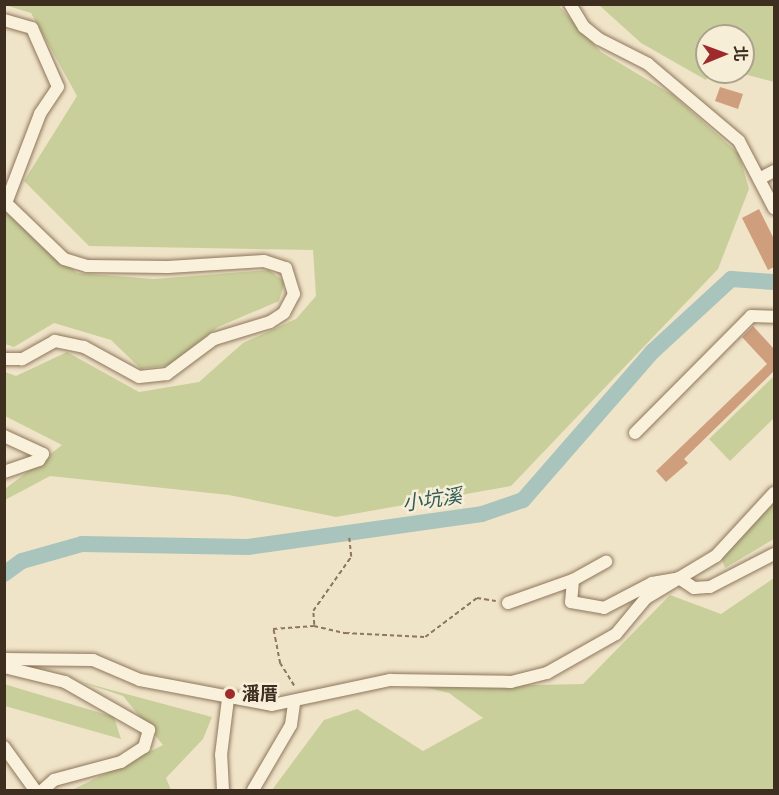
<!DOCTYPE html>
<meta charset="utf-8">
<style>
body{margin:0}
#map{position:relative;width:779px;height:795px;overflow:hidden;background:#f0e4c8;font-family:"Source Serif 4","Noto Sans TC",serif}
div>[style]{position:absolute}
.green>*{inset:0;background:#c9cf9b}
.river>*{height:16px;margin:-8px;padding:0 8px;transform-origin:8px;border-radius:8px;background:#a9c4bc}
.building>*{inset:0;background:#cf9f7d}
.path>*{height:1.5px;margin-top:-0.75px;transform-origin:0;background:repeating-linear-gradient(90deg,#8d765c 0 4.5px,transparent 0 7.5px)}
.roads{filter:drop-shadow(0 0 2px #8d765c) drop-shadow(0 0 2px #8d765c)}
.minor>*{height:12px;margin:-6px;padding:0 6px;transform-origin:6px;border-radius:6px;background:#faf1dc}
.dots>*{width:16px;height:16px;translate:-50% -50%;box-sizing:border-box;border:3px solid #f7eed8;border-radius:50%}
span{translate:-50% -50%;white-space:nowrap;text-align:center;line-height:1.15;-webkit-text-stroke:5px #f7eed8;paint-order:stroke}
.poi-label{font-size:18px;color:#3d2e20;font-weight:700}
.left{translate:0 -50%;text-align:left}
.water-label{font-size:20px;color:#2f5d5a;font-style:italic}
.frame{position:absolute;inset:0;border:6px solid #3d2e20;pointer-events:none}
.north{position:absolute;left:695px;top:24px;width:60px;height:60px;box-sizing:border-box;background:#f7eed8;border:2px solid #ada18e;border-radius:50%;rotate:89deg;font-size:16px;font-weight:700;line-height:24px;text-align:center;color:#3d2e20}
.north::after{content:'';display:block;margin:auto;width:21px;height:27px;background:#9e2a2b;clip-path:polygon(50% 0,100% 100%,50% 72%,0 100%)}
</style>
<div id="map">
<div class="green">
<div style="clip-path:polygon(5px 5px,558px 5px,601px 52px,673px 95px,739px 154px,749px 189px,718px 269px,511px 486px,336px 517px,229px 495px,50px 476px,5px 500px,5px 489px,62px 445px,5px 416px,5px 372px,16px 376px,67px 352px,139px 392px,199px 382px,243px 343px,296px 319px,316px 296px,313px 250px,89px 246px,24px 181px,77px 96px,31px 13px)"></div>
<div style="clip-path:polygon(599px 5px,774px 5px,774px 82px,736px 72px,743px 72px,743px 36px,707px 36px,707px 72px,712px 72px,706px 80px,641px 43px)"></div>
<div style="clip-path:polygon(4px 211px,77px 273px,154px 279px,269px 270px,285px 282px,279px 301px,218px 327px,169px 365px,141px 369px,111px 340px,54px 323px,14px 347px,5px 344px)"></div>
<div style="clip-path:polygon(774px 376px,774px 418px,730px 461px,709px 439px)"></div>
<div style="clip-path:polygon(774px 503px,774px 539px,725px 568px,720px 554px)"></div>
<div style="clip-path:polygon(774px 578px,774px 790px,272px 790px,324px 720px,357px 709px,423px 751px,483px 718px,449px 693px,424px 687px,583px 684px,670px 595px,721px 614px)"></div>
<div style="clip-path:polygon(78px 681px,212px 717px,203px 739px,166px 778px,171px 790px,72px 790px,163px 745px,123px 696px)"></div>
<div style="clip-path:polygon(4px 684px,114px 717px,121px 739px,5px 706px)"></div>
</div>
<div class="river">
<div style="left:4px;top:574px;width:22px;rotate:-36deg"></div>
<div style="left:22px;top:561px;width:62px;rotate:-15.8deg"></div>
<div style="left:82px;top:544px;width:166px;rotate:1deg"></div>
<div style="left:248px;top:547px;width:236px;rotate:-8deg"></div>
<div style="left:482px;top:514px;width:43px;rotate:-18.9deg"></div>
<div style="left:523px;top:500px;width:196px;rotate:-48.9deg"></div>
<div style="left:652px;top:352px;width:108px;rotate:-42.7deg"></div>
<div style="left:731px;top:279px;width:43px;rotate:4deg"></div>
</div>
<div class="building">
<div style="clip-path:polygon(720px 87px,743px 94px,738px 109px,715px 101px)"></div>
<div style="clip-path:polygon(759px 209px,774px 239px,774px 267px,768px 270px,742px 218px)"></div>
<div style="clip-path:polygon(753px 326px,774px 349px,774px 371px,684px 459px,688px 463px,666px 482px,656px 471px,767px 364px,742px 337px)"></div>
</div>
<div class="path">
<div style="left:314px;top:625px;width:14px;rotate:-94deg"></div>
<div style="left:313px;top:611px;width:66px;rotate:-54.9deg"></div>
<div style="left:351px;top:557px;width:19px;rotate:-96deg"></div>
<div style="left:294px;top:686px;width:26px;rotate:-122deg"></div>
<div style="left:280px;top:664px;width:36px;rotate:-101deg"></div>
<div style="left:273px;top:629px;width:41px;rotate:-4.2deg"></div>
<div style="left:314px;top:626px;width:32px;rotate:13deg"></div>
<div style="left:345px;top:633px;width:80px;rotate:2.9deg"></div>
<div style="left:425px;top:637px;width:65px;rotate:-36.9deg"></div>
<div style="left:477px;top:598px;width:19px;rotate:9deg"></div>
</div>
<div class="roads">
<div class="minor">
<div style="left:570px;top:4px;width:27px;rotate:59deg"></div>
<div style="left:584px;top:27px;width:19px;rotate:39deg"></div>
<div style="left:599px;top:39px;width:55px;rotate:27deg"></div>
<div style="left:648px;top:64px;width:119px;rotate:40.2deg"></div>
<div style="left:739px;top:141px;width:76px;rotate:62.4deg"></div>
<div style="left:4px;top:20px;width:29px;rotate:16deg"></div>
<div style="left:32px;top:28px;width:64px;rotate:66.2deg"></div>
<div style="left:58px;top:87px;width:32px;rotate:124deg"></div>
<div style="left:40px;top:114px;width:95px;rotate:110.9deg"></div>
<div style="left:759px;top:179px;width:17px;rotate:-28deg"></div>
<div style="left:4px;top:201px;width:83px;rotate:44deg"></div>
<div style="left:64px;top:259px;width:24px;rotate:17deg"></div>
<div style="left:87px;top:266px;width:81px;rotate:0.7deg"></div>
<div style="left:168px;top:267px;width:96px;rotate:-3.6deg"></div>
<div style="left:264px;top:261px;width:23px;rotate:18deg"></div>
<div style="left:286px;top:268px;width:27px;rotate:73deg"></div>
<div style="left:294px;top:294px;width:21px;rotate:118deg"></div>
<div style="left:284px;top:313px;width:17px;rotate:147deg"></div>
<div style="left:270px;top:322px;width:59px;rotate:163.1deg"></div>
<div style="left:214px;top:339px;width:59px;rotate:143.3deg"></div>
<div style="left:167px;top:374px;width:28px;rotate:174deg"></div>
<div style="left:139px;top:377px;width:63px;rotate:-151.4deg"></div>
<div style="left:84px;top:347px;width:30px;rotate:-168deg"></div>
<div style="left:55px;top:341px;width:38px;rotate:151deg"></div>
<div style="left:22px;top:359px;width:18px;rotate:180deg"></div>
<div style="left:635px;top:433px;width:165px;rotate:-45.2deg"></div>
<div style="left:751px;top:316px;width:23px;rotate:2deg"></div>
<div style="left:4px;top:436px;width:43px;rotate:24.8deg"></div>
<div style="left:43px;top:454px;width:7px;rotate:124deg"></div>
<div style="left:39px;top:460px;width:37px;rotate:161deg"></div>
<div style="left:573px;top:580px;width:38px;rotate:-29deg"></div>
<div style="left:508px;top:603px;width:69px;rotate:-19.5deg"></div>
<div style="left:573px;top:580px;width:22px;rotate:95deg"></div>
<div style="left:571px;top:602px;width:34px;rotate:10deg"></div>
<div style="left:604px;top:608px;width:54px;rotate:-27.5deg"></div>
<div style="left:652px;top:583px;width:27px;rotate:-10deg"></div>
<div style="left:679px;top:578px;width:18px;rotate:34deg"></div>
<div style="left:694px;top:588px;width:16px;rotate:-4deg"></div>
<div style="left:710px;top:587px;width:72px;rotate:-27.3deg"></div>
<div style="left:4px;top:659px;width:89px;rotate:0.6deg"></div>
<div style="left:93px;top:660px;width:51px;rotate:23.1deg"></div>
<div style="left:140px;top:680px;width:134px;rotate:10.7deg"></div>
<div style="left:272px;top:705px;width:121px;rotate:-12deg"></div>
<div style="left:390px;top:680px;width:121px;rotate:0.9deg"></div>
<div style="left:511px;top:682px;width:37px;rotate:-14deg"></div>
<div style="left:547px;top:673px;width:79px;rotate:-29.5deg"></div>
<div style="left:616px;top:634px;width:47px;rotate:-50.2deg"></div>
<div style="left:646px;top:598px;width:82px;rotate:-31deg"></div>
<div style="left:716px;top:556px;width:86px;rotate:-47.4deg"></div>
<div style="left:4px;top:667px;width:63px;rotate:13.8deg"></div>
<div style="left:65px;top:682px;width:97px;rotate:29.7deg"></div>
<div style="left:149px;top:730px;width:18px;rotate:106deg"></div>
<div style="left:144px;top:747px;width:27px;rotate:147deg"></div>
<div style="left:121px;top:762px;width:69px;rotate:165deg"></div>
<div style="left:54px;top:780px;width:15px;rotate:138deg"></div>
<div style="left:4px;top:747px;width:53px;rotate:54.2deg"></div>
<div style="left:223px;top:790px;width:35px;rotate:-93deg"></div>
<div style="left:221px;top:755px;width:56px;rotate:-82.9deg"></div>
<div style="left:253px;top:790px;width:75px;rotate:-59.7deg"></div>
<div style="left:291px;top:725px;width:21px;rotate:-82deg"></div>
</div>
</div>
<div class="dots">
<div style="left:230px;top:694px;background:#9e2a2b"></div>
</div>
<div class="poi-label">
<span class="left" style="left:242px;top:694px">潘厝</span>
</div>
<div class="water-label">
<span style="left:432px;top:500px;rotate:-8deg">小坑溪</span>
</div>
<div class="frame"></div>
<div class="north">北</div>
</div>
